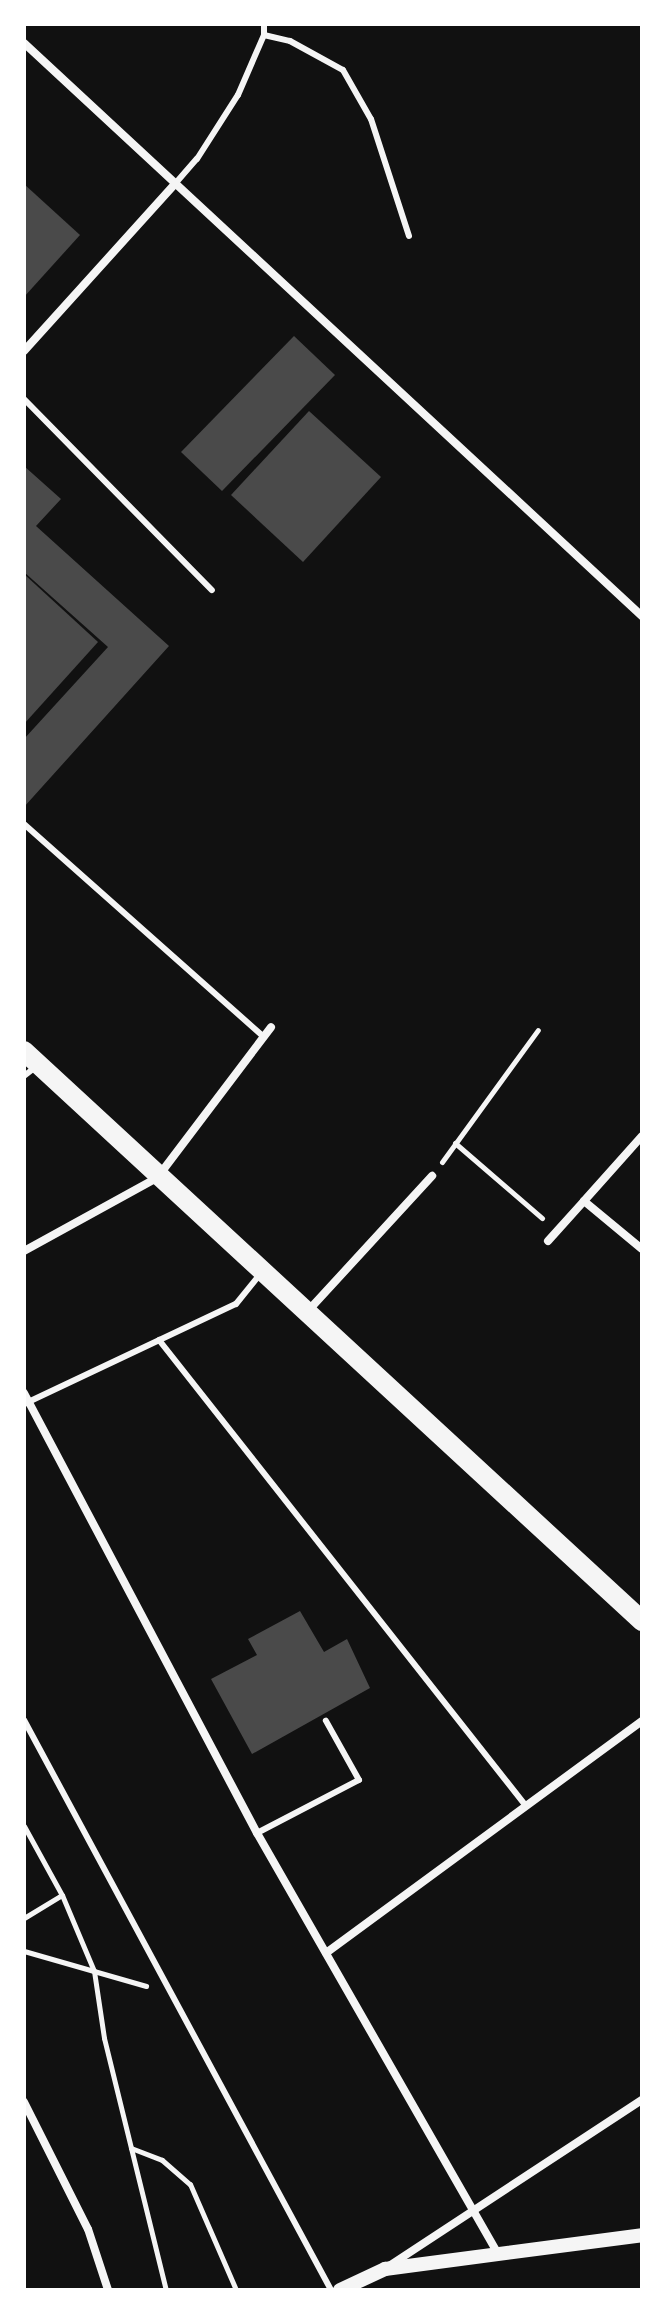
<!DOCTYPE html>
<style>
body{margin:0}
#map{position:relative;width:666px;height:2314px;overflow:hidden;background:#111;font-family:Figtree,sans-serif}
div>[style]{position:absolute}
.building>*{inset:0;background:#4a4a4a}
.path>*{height:5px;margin:-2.5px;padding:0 2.5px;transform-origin:2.5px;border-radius:2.5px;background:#f5f5f5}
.service>*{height:6px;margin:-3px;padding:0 3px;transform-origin:3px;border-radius:3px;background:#f5f5f5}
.minor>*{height:8px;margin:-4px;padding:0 4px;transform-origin:4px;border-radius:4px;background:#f5f5f5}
.tertiary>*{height:14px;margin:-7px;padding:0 7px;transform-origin:7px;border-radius:7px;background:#f5f5f5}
.primary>*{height:20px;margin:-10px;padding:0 10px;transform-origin:10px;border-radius:10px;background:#f5f5f5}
span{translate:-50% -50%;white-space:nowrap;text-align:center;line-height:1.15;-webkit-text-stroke:6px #fff;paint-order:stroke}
.frame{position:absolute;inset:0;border:26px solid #fff;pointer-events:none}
</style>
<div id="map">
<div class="building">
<div style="clip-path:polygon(24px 184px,80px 235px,24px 297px)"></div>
<div style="clip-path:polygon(294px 336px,335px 375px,222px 491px,181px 452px)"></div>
<div style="clip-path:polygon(309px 411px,381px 477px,303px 562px,231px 495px)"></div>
<div style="clip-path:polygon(24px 466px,61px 499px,36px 526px,169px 646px,24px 807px,24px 739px,108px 647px,24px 572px)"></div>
<div style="clip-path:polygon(24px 574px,98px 642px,24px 724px)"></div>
<div style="clip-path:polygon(300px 1611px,324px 1652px,347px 1639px,370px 1688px,252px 1754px,211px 1679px,257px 1655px,248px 1639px)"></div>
</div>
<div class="path">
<div style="left:455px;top:1143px;width:115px;rotate:40.8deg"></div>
<div style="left:442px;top:1162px;width:163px;rotate:-54deg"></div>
<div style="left:24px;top:1826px;width:79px;rotate:61.2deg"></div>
<div style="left:62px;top:1895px;width:82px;rotate:67.2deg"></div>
<div style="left:94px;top:1971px;width:68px;rotate:81.5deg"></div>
<div style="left:104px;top:2038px;width:260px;rotate:76.2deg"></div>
<div style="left:24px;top:1918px;width:44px;rotate:-31.2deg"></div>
<div style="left:24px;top:1951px;width:127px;rotate:16deg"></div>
<div style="left:131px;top:2148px;width:33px;rotate:21deg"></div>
<div style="left:162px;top:2160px;width:37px;rotate:41deg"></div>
<div style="left:190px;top:2184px;width:116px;rotate:66.5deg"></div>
</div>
<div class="service">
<div style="left:264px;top:35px;width:27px;rotate:13deg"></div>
<div style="left:290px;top:41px;width:60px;rotate:28.7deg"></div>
<div style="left:343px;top:70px;width:56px;rotate:60.3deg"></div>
<div style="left:371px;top:119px;width:123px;rotate:72deg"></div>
<div style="left:174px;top:185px;width:35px;rotate:-49deg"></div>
<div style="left:197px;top:159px;width:76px;rotate:-57.4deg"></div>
<div style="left:238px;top:95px;width:65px;rotate:-66.6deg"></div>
<div style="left:264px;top:35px;width:11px;rotate:-90deg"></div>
<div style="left:24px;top:399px;width:268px;rotate:45.5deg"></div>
<div style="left:24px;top:824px;width:319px;rotate:41.6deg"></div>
<div style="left:24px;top:1076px;width:16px;rotate:-38deg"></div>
<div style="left:159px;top:1340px;width:593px;rotate:51.78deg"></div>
<div style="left:24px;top:1404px;width:234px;rotate:-25.3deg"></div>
<div style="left:236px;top:1304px;width:38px;rotate:-51deg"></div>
<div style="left:24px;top:1720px;width:647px;rotate:61.69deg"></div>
<div style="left:257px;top:1833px;width:115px;rotate:-27.5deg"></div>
<div style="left:359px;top:1780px;width:68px;rotate:-119.2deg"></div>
</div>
<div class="minor">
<div style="left:24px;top:43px;width:843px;rotate:42.84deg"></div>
<div style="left:24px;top:351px;width:224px;rotate:-47.9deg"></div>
<div style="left:584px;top:1201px;width:87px;rotate:-48.3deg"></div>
<div style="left:548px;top:1241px;width:54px;rotate:-48deg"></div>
<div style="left:584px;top:1201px;width:75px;rotate:39.6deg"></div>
<div style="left:24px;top:1251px;width:152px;rotate:-28.8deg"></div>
<div style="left:157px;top:1178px;width:189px;rotate:-52.9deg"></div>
<div style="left:307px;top:1312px;width:185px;rotate:-47.4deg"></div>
<div style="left:24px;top:1393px;width:498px;rotate:62.1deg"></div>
<div style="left:257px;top:1833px;width:485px;rotate:60.2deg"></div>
<div style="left:326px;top:1953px;width:392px;rotate:-36.3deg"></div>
<div style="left:24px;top:2102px;width:142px;rotate:63.3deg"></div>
<div style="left:88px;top:2229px;width:64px;rotate:71.8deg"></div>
<div style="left:389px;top:2266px;width:303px;rotate:-33.3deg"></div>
</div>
<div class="tertiary">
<div style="left:340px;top:2290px;width:50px;rotate:-25deg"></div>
<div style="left:385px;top:2269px;width:259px;rotate:-7.5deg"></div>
</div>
<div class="primary">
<div style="left:24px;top:1051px;width:841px;rotate:42.69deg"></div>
</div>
<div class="frame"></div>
</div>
